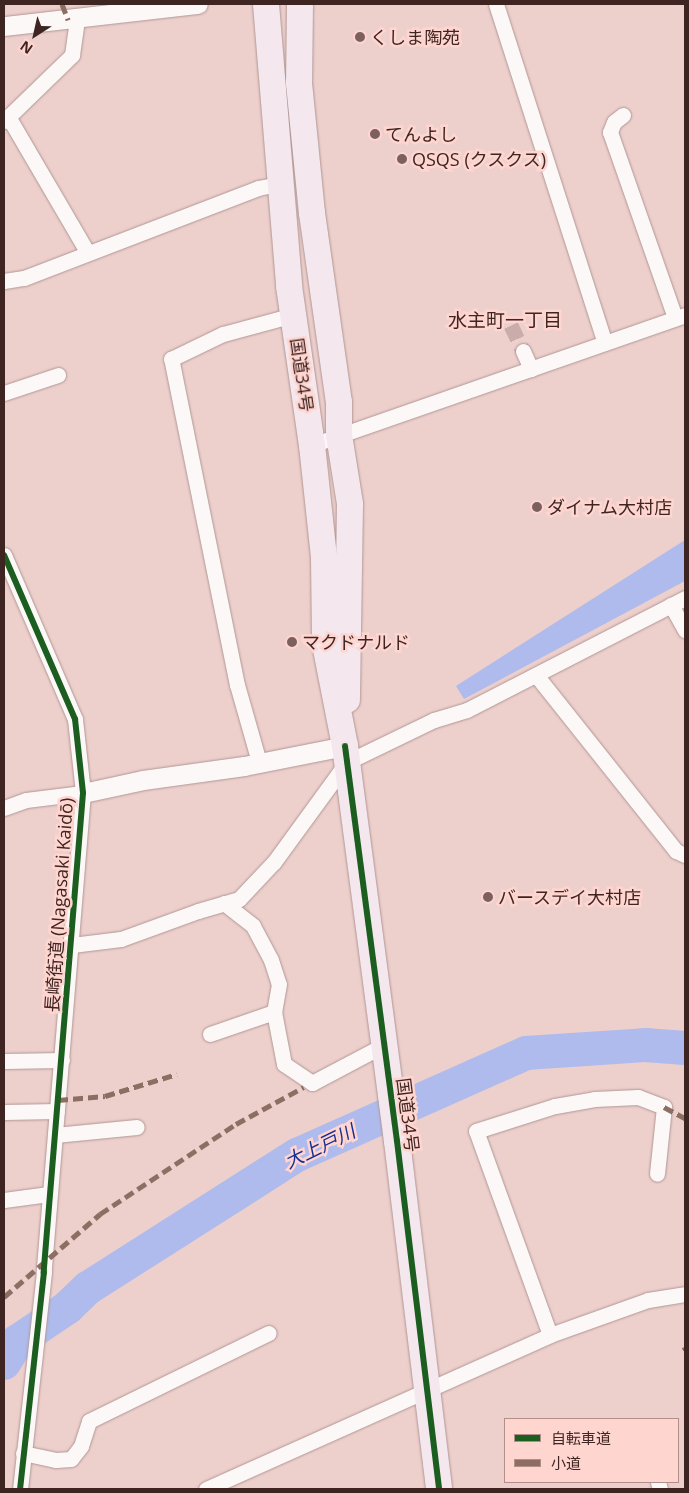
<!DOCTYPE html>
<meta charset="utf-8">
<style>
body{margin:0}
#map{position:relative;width:689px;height:1493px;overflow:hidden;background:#edcfcc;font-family:"Open Sans","Noto Sans JP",sans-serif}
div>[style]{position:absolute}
.water>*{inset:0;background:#afbbec}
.river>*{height:34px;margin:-17px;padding:0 17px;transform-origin:17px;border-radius:17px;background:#afbbec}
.minor-tunnel>*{height:15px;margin-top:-7.5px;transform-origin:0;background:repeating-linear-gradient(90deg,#caadaa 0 15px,transparent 0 23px)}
.roads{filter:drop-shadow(0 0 1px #b09794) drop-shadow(0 0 1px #b09794)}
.minor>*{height:15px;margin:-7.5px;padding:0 7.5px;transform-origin:7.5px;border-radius:7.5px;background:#fcf8f7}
.tertiary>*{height:19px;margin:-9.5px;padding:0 9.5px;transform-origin:9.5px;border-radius:9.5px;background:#fcf8f7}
.trunk>*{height:26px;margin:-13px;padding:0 13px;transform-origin:13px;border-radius:13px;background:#f4e8ee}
.quiet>*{height:5px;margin-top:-2.5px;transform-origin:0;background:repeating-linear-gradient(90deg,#8d6e63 0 10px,transparent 0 15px)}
.cycleway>*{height:6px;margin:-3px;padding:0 3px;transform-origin:3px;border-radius:3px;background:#1b5e20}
.dots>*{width:14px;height:14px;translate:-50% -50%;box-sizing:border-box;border:2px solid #ffd5d0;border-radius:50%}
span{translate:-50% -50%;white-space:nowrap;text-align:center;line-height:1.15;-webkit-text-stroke:5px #ffd5d0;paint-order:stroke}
.poi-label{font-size:18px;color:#3f2522}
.left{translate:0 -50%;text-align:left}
.street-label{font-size:18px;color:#3f2522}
.neighbourhood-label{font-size:19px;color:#3f2522}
.water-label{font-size:19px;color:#162e92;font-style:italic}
.frame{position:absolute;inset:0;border:5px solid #3f2522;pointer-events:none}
.legend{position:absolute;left:504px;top:1418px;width:175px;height:65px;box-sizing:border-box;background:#ffd5d0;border:1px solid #b28f8a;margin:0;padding:6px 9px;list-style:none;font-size:15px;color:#3f2522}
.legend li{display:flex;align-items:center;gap:10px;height:25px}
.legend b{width:25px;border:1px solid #b28f8a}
.north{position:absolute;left:10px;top:10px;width:50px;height:50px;-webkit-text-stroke:4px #ffd5d0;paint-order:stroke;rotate:215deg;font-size:14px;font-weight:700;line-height:20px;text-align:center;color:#3f2522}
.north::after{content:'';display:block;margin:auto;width:18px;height:22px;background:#3f2522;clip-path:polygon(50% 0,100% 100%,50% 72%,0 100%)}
</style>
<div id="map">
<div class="water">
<div style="clip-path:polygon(685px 540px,685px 581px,464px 699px,456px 686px)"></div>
</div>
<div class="river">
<div style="left:4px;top:1363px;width:26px;rotate:-58deg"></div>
<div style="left:18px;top:1341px;width:59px;rotate:-34deg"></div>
<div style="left:67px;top:1308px;width:29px;rotate:-44deg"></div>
<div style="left:88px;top:1288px;width:248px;rotate:-32.5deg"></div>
<div style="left:297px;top:1155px;width:251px;rotate:-24deg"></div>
<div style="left:526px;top:1053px;width:119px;rotate:-3.8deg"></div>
<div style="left:645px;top:1045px;width:40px;rotate:4.3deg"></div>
</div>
<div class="minor-tunnel">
<div style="left:511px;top:325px;width:29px;rotate:65deg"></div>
</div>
<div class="roads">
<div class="minor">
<div style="left:496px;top:4px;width:356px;rotate:72.2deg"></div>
<div style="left:623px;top:115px;width:11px;rotate:142deg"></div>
<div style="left:614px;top:122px;width:11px;rotate:112deg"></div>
<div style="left:610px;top:132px;width:197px;rotate:70.7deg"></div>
<div style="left:9px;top:118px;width:156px;rotate:59.7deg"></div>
<div style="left:4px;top:121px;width:95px;rotate:-44.1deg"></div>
<div style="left:72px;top:55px;width:36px;rotate:-82deg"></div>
<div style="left:4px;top:281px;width:20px;rotate:-9deg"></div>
<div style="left:24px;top:278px;width:251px;rotate:-21deg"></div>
<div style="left:258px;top:188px;width:21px;rotate:-11deg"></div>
<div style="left:523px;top:351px;width:20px;rotate:66deg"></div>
<div style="left:4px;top:393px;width:57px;rotate:-18.4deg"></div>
<div style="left:312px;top:445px;width:395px;rotate:-19.2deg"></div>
<div style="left:4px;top:555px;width:179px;rotate:66.6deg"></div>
<div style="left:75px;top:719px;width:74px;rotate:83.8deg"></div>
<div style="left:83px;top:793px;width:481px;rotate:94.7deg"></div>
<div style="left:44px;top:1272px;width:218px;rotate:96.3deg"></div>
<div style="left:671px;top:605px;width:29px;rotate:61deg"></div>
<div style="left:536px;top:675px;width:225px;rotate:51.5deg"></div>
<div style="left:676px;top:851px;width:10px;rotate:24deg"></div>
<div style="left:259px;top:762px;width:80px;rotate:-105.9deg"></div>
<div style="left:237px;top:685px;width:333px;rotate:-101.4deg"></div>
<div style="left:171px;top:359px;width:58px;rotate:-25.7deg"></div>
<div style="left:223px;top:334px;width:73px;rotate:-15.2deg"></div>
<div style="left:4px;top:808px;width:23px;rotate:-20deg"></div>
<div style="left:26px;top:800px;width:57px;rotate:-7deg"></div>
<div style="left:224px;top:903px;width:37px;rotate:38deg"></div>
<div style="left:253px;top:926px;width:38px;rotate:62deg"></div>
<div style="left:271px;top:960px;width:25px;rotate:72deg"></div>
<div style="left:279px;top:984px;width:28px;rotate:100deg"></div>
<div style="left:274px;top:1012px;width:53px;rotate:79.1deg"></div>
<div style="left:284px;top:1064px;width:34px;rotate:34deg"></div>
<div style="left:312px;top:1083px;width:81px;rotate:-27.8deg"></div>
<div style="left:72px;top:945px;width:49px;rotate:-7deg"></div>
<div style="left:121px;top:939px;width:82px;rotate:-20deg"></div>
<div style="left:198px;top:911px;width:43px;rotate:-16.3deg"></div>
<div style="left:239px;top:899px;width:51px;rotate:-46.6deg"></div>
<div style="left:274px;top:862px;width:124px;rotate:-53.9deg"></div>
<div style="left:347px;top:762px;width:97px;rotate:-25.8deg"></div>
<div style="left:434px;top:720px;width:34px;rotate:-17deg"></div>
<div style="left:467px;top:710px;width:245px;rotate:-27.2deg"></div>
<div style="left:210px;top:1034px;width:68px;rotate:-19deg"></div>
<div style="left:4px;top:1061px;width:58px;rotate:-1deg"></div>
<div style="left:4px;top:1112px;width:53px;rotate:-1.1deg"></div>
<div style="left:55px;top:1135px;width:82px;rotate:-5.6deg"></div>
<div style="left:4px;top:1200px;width:45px;rotate:-7.6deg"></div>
<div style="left:550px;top:1335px;width:217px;rotate:-109.9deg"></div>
<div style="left:476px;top:1131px;width:83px;rotate:-17.6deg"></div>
<div style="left:555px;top:1106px;width:40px;rotate:-10deg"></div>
<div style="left:594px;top:1099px;width:44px;rotate:-2.6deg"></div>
<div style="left:638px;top:1097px;width:28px;rotate:21deg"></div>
<div style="left:664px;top:1107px;width:67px;rotate:96deg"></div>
<div style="left:23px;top:1453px;width:34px;rotate:12deg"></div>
<div style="left:56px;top:1460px;width:15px;rotate:-4deg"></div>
<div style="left:71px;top:1459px;width:16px;rotate:-52deg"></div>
<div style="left:81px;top:1446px;width:26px;rotate:-72deg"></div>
<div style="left:89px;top:1421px;width:200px;rotate:-26.1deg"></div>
<div style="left:658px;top:1482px;width:7px;rotate:74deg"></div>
<div style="left:206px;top:1489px;width:377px;rotate:-24.1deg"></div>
<div style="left:550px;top:1335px;width:104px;rotate:-19.7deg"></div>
<div style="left:648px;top:1300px;width:37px;rotate:-9deg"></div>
</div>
<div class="tertiary">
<div style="left:4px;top:26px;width:195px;rotate:-6.5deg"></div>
<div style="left:83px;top:793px;width:61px;rotate:-12.2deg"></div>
<div style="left:143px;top:780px;width:102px;rotate:-7.9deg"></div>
<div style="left:244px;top:766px;width:103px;rotate:-11.2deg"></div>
</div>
<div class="trunk">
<div style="left:266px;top:4px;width:283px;rotate:85.3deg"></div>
<div style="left:289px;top:286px;width:161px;rotate:81.8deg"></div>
<div style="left:312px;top:445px;width:114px;rotate:83.9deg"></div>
<div style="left:324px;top:558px;width:86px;rotate:89.3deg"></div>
<div style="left:325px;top:644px;width:104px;rotate:78.9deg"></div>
<div style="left:345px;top:746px;width:398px;rotate:82.5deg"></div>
<div style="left:397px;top:1141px;width:351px;rotate:83.1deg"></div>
<div style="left:300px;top:4px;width:79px;rotate:90.7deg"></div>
<div style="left:299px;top:83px;width:131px;rotate:84.3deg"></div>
<div style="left:312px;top:213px;width:191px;rotate:81.9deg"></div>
<div style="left:339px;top:402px;width:33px;rotate:90deg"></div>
<div style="left:339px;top:435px;width:70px;rotate:80.9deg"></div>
<div style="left:350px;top:504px;width:196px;rotate:90.9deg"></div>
</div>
</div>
<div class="quiet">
<div style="left:62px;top:4px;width:17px;rotate:69deg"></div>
<div style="left:58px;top:1100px;width:47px;rotate:-4.9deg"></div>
<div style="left:105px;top:1096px;width:75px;rotate:-17deg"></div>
<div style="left:664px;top:1107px;width:24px;rotate:28deg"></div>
<div style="left:4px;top:1297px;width:127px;rotate:-40.8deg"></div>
<div style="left:100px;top:1214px;width:163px;rotate:-33.5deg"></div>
<div style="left:236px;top:1124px;width:77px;rotate:-28.6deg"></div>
<div style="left:683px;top:1350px;width:2px;rotate:-27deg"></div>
</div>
<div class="cycleway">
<div style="left:4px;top:555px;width:179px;rotate:66.6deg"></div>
<div style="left:75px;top:719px;width:74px;rotate:83.8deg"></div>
<div style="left:83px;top:793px;width:481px;rotate:94.7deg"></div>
<div style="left:44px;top:1272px;width:218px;rotate:96.3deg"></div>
<div style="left:345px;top:746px;width:398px;rotate:82.5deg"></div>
<div style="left:397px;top:1141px;width:351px;rotate:83.1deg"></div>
</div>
<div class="dots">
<div style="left:360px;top:37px;background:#7c605e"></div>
<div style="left:375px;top:134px;background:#7c605e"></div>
<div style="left:402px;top:159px;background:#7c605e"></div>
<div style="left:537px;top:507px;background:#7c605e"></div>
<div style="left:292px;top:642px;background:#7c605e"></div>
<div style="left:488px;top:897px;background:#7c605e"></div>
</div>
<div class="poi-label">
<span class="left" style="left:370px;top:37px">くしま陶苑</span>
<span class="left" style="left:385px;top:134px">てんよし</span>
<span class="left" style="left:412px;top:159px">QSQS (クスクス)</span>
<span class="left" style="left:547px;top:507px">ダイナム大村店</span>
<span class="left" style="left:302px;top:642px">マクドナルド</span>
<span class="left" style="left:498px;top:897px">バースデイ大村店</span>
</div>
<div class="street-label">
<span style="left:302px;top:375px;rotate:82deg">国道34号</span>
<span style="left:59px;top:905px;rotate:-86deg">長崎街道 (Nagasaki Kaidō)</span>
<span style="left:408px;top:1115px;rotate:83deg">国道34号</span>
</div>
<div class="neighbourhood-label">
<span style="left:505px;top:321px">水主町一丁目</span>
</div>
<div class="water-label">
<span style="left:320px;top:1147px;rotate:-26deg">大上戸川</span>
</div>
<div class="frame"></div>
<ul class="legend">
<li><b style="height:6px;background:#1b5e20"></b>自転車道</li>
<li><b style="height:6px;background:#8d6e63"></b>小道</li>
</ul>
<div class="north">N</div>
</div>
